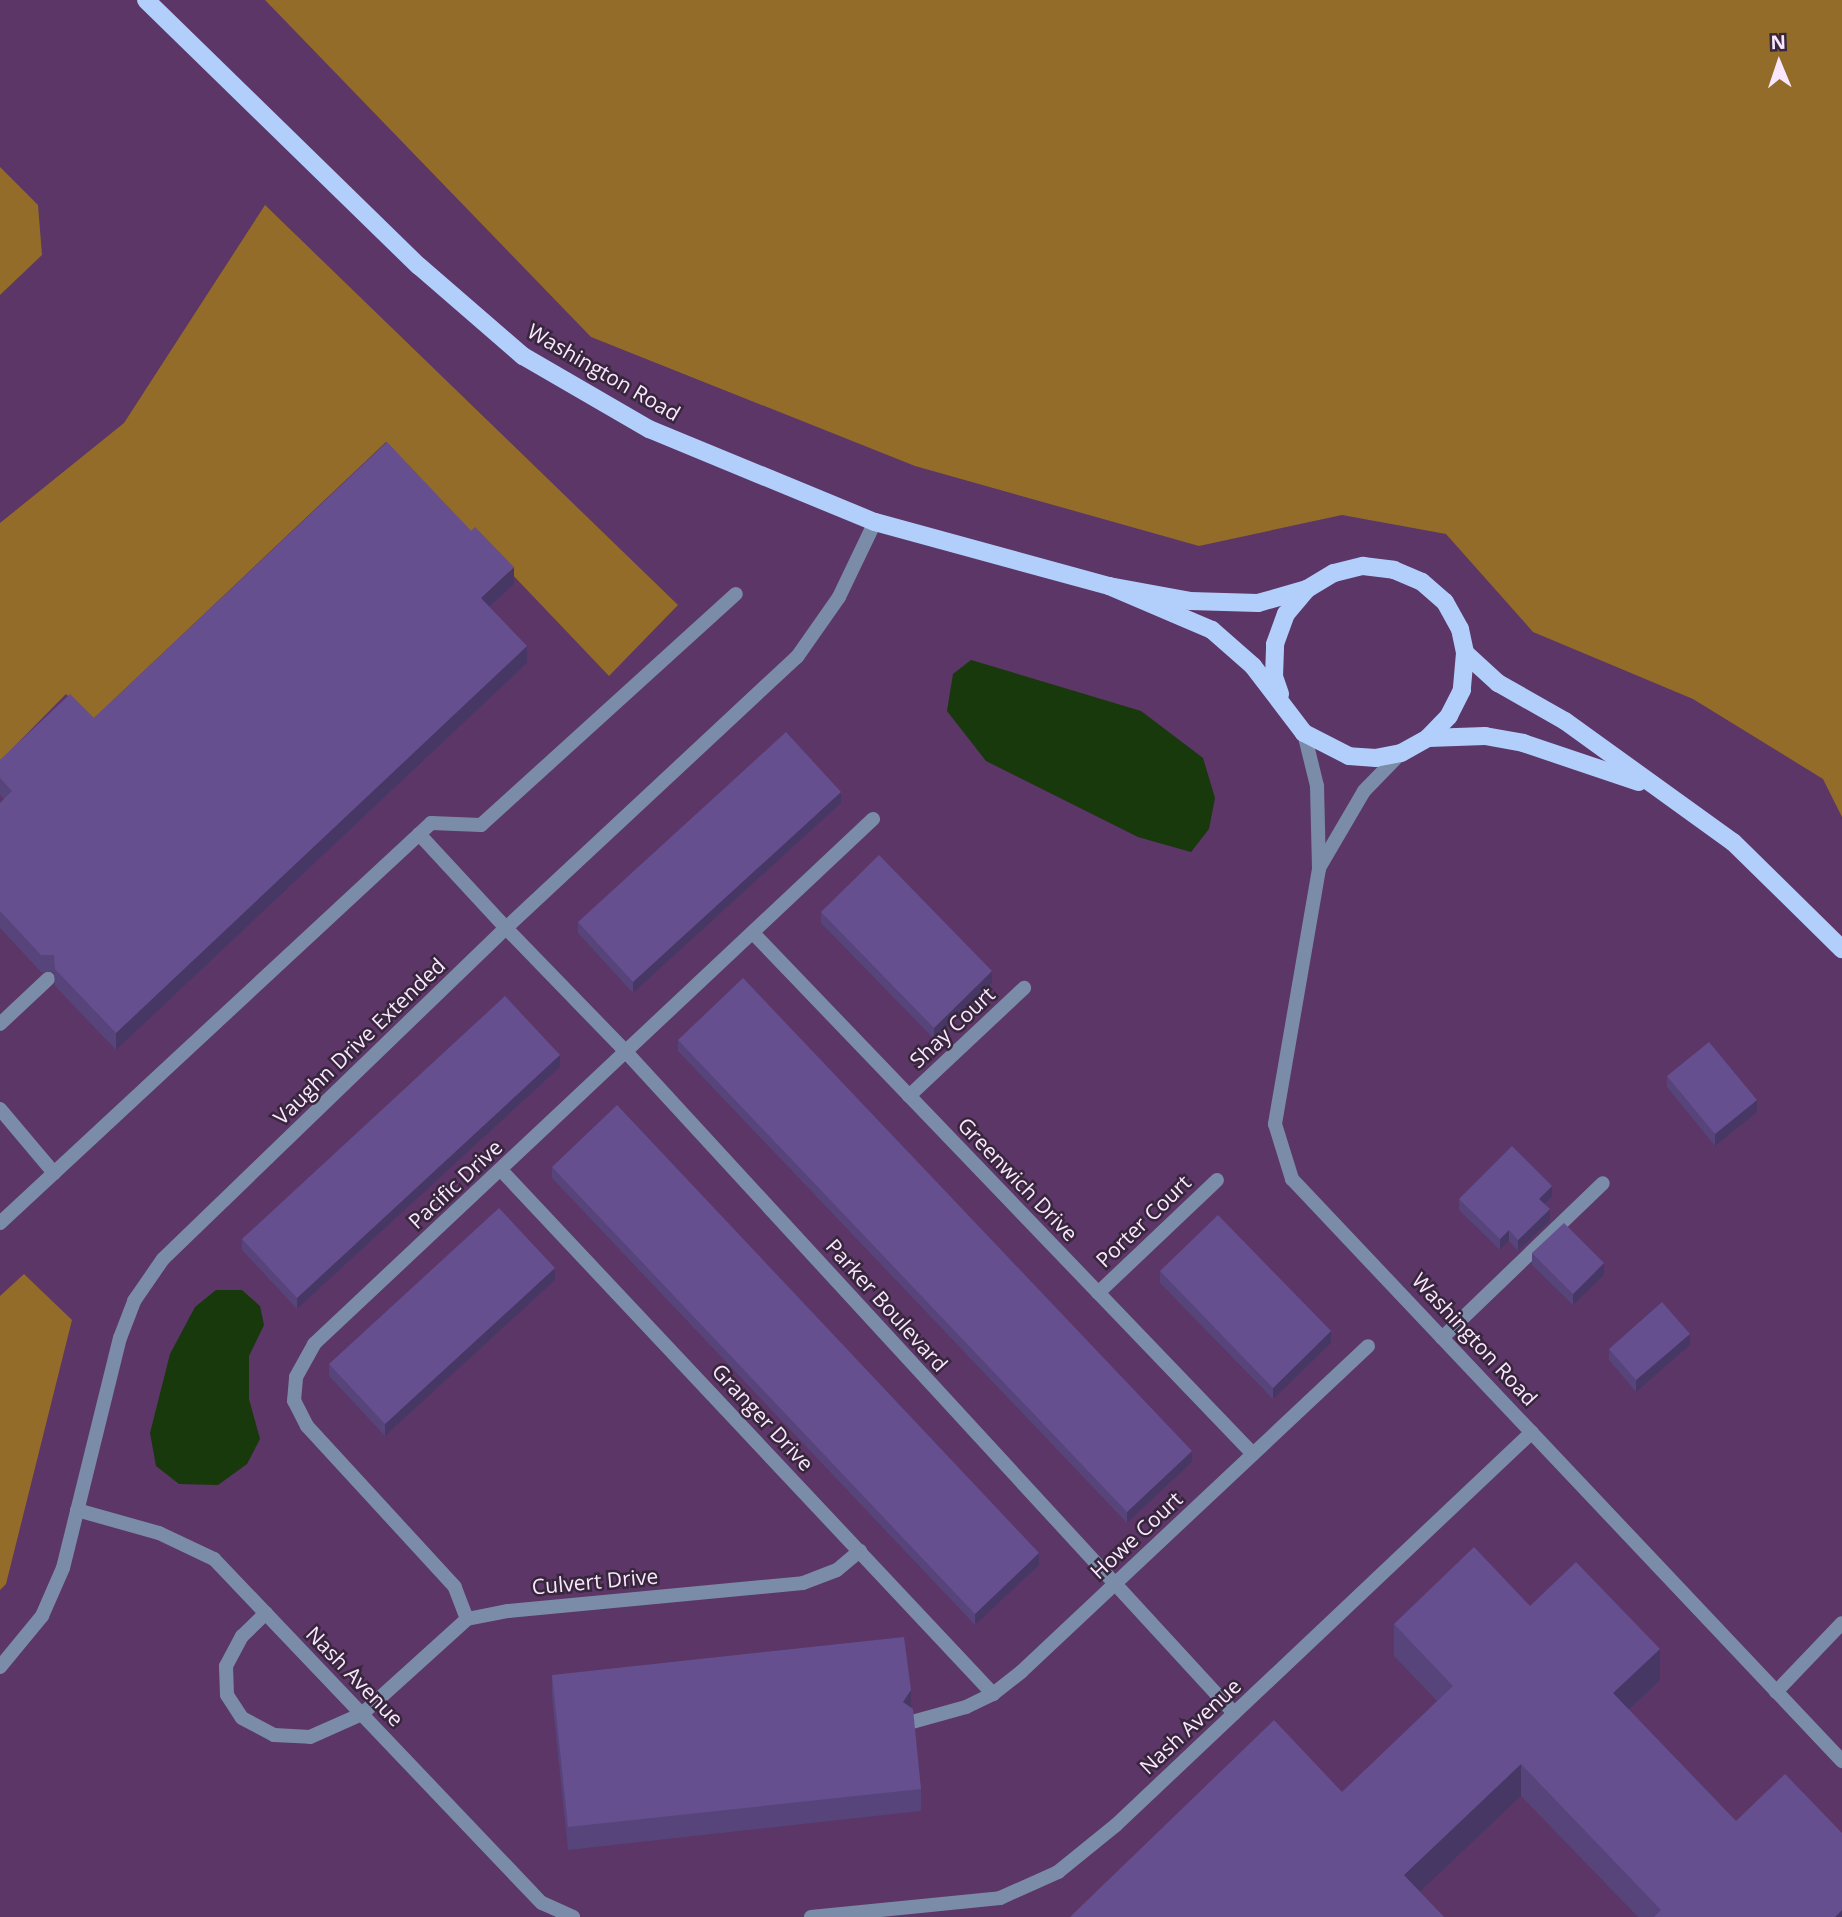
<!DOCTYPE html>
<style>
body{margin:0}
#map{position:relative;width:1842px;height:1917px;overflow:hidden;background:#5b3666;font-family:"Open Sans",sans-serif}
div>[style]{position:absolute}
.green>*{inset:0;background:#926c28}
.water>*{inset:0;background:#17390b}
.service>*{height:14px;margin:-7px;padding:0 7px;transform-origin:7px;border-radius:7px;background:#7b8ca8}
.minor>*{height:14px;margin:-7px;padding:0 7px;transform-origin:7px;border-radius:7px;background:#7b8ca8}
.primary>*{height:18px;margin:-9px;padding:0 9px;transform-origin:9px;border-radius:9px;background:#b2cffc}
.wall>*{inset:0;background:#57447b}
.shaded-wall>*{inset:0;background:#473764}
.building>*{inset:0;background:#654f8f}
span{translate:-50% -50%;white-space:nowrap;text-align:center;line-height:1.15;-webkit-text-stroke:5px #37263c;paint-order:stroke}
.street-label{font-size:21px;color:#f9e7fe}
.north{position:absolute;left:1744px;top:28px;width:70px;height:70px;-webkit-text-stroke:5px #37263c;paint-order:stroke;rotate:358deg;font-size:19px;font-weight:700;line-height:28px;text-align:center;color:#f9e7fe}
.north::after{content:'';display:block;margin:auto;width:24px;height:32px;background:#f9e7fe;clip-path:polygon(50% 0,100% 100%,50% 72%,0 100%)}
</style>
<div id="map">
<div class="green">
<div style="clip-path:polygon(265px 0,1842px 0,1842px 817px,1823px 779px,1693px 699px,1533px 632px,1446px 534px,1342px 515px,1199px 546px,915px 466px,591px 337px)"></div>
<div style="clip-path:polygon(0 167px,38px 205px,42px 255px,0 295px)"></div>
<div style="clip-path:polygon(265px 205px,678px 605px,609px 676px,386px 442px,91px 721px,66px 694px,0 761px,0 523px,124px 423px)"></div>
<div style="clip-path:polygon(24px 1274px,72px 1320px,6px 1584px,0 1590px,0 1296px)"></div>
</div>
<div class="water">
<div style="clip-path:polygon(971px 660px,1141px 711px,1203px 758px,1215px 798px,1209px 829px,1191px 852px,1138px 837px,986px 761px,947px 711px,953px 674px)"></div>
<div style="clip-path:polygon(216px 1290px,242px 1290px,260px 1306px,264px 1325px,249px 1356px,249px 1399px,260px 1439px,247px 1464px,218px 1485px,179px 1484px,156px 1466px,150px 1433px,170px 1354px,195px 1307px)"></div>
</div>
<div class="service">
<div style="left:419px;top:834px;width:128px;rotate:47.2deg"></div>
<div style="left:0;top:1024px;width:66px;rotate:-43.2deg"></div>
<div style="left:909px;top:1096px;width:158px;rotate:-43.2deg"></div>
<div style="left:0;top:1109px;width:84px;rotate:49.8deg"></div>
<div style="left:0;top:1223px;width:588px;rotate:-42.86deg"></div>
<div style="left:431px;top:823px;width:50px;rotate:2.3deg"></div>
<div style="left:481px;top:825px;width:344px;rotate:-42.2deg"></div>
<div style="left:1098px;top:1293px;width:164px;rotate:-43.5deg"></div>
<div style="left:1442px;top:1338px;width:223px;rotate:-43.9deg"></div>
<div style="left:266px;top:1613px;width:33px;rotate:136deg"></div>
<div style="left:242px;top:1636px;width:34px;rotate:118deg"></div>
<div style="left:226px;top:1666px;width:29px;rotate:88deg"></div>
<div style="left:227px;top:1695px;width:27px;rotate:57deg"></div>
<div style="left:242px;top:1718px;width:36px;rotate:28deg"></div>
<div style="left:274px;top:1735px;width:36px;rotate:3deg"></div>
<div style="left:310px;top:1737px;width:57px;rotate:-23.9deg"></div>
<div style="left:1776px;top:1692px;width:95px;rotate:-46.3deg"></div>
</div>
<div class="minor">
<div style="left:1304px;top:733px;width:55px;rotate:76.2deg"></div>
<div style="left:1317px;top:786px;width:83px;rotate:88.6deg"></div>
<div style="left:1319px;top:869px;width:259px;rotate:99.8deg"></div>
<div style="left:1275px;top:1124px;width:58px;rotate:72.8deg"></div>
<div style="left:1292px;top:1179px;width:801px;rotate:46.62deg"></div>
<div style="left:1319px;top:868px;width:89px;rotate:-59.7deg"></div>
<div style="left:1364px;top:791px;width:53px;rotate:-45.8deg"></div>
<div style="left:506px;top:928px;width:174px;rotate:45.9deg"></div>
<div style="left:627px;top:1053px;width:897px;rotate:47.4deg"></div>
<div style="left:753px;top:933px;width:722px;rotate:46.18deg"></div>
<div style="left:501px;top:1170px;width:719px;rotate:46.8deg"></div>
<div style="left:77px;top:1510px;width:85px;rotate:15.7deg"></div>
<div style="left:159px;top:1533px;width:61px;rotate:25.3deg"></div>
<div style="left:214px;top:1559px;width:475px;rotate:46.4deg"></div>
<div style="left:542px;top:1903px;width:34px;rotate:24deg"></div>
<div style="left:467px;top:1619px;width:34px;rotate:-111deg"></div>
<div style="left:455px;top:1587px;width:219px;rotate:-132.6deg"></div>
<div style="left:307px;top:1426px;width:28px;rotate:-117deg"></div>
<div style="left:294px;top:1401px;width:24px;rotate:-85deg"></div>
<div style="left:296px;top:1377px;width:38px;rotate:-61deg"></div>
<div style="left:314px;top:1344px;width:767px;rotate:-43.2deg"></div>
<div style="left:0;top:1667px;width:66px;rotate:-50.5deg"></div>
<div style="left:42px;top:1616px;width:52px;rotate:-66.4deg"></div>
<div style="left:63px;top:1568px;width:237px;rotate:-76.1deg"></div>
<div style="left:120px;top:1338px;width:40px;rotate:-69deg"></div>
<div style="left:134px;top:1301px;width:51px;rotate:-55.4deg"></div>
<div style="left:163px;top:1259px;width:477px;rotate:-44deg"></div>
<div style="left:506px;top:928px;width:398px;rotate:-43deg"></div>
<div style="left:797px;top:657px;width:73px;rotate:-55deg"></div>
<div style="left:839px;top:597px;width:83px;rotate:-64.4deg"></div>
<div style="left:362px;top:1714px;width:142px;rotate:-42.1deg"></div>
<div style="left:467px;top:1619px;width:42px;rotate:-11deg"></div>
<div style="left:508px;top:1611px;width:296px;rotate:-5.4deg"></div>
<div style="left:803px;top:1583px;width:36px;rotate:-21deg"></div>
<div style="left:837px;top:1570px;width:30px;rotate:-40deg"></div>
<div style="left:912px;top:1722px;width:56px;rotate:-15.5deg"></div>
<div style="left:966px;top:1707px;width:30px;rotate:-26deg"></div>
<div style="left:993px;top:1694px;width:36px;rotate:-38deg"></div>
<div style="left:1021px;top:1672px;width:476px;rotate:-43.2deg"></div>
<div style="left:811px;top:1917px;width:190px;rotate:-5.7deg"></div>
<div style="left:1000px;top:1898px;width:64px;rotate:-24.1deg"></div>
<div style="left:1058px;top:1872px;width:75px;rotate:-39deg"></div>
<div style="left:1116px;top:1825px;width:572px;rotate:-43.37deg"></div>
</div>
<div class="primary">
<div style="left:146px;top:0;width:381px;rotate:44.3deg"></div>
<div style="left:419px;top:266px;width:138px;rotate:40.9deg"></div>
<div style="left:523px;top:356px;width:146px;rotate:30.1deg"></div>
<div style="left:649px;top:429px;width:244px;rotate:22.4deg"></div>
<div style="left:875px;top:522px;width:243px;rotate:15.3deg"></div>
<div style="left:1109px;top:586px;width:82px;rotate:10.5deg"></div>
<div style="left:1190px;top:601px;width:68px;rotate:1.7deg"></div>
<div style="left:1258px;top:603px;width:51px;rotate:-15.9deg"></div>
<div style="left:1307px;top:589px;width:31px;rotate:-31deg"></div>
<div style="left:1334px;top:573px;width:30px;rotate:-14deg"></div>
<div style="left:1363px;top:566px;width:31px;rotate:7deg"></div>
<div style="left:1394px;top:570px;width:30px;rotate:23deg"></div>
<div style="left:1422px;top:582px;width:30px;rotate:41deg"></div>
<div style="left:1445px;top:602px;width:31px;rotate:61deg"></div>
<div style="left:1460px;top:629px;width:25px;rotate:78deg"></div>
<div style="left:1465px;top:653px;width:37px;rotate:95deg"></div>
<div style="left:1462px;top:690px;width:29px;rotate:117deg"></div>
<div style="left:1449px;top:716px;width:30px;rotate:134deg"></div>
<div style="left:1428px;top:738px;width:31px;rotate:151deg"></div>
<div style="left:1401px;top:753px;width:25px;rotate:169deg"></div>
<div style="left:1376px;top:758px;width:27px;rotate:-176deg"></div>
<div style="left:1349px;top:756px;width:51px;rotate:-152.9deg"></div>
<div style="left:1304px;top:733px;width:84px;rotate:-127.3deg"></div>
<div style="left:1253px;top:666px;width:55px;rotate:-138.7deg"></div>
<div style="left:1212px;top:630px;width:112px;rotate:-156.9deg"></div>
<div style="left:1465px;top:653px;width:45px;rotate:42.3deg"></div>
<div style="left:1498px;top:683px;width:77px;rotate:29.6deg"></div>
<div style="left:1565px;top:721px;width:207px;rotate:35.8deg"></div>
<div style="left:1733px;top:842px;width:153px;rotate:44.5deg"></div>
<div style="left:1280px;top:694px;width:18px;rotate:-109deg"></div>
<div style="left:1274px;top:677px;width:33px;rotate:-88deg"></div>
<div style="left:1275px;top:644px;width:32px;rotate:-70deg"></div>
<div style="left:1286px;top:614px;width:33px;rotate:-50deg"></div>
<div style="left:1428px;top:738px;width:57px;rotate:-2deg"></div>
<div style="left:1485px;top:736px;width:39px;rotate:10deg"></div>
<div style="left:1523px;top:743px;width:122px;rotate:18.6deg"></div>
</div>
<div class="wall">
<div style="clip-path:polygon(514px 584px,490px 607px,527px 663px,116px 1050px,55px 986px,54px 972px,41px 972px,0 928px,0 803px,4px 799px,0 795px,0 760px,94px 718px)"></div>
<div style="clip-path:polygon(841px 803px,633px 993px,578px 933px,578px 922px)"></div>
<div style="clip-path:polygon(821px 912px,992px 983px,934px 1039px,821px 923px)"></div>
<div style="clip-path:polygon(678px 1040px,1192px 1462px,1127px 1523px,678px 1051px)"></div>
<div style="clip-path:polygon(560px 1067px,297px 1309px,242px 1250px,242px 1239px)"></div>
<div style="clip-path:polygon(1667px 1076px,1757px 1112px,1715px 1146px,1667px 1087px)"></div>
<div style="clip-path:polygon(552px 1167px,1039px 1565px,975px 1625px,552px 1178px)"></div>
<div style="clip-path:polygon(1552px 1197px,1545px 1205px,1550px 1221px,1518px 1251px,1509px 1241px,1500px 1250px,1459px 1210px,1459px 1199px)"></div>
<div style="clip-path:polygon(1532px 1253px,1604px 1275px,1573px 1305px,1532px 1265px)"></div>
<div style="clip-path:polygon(1160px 1271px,1331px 1343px,1273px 1399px,1160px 1283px)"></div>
<div style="clip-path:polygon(555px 1280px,385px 1436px,329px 1376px,329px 1364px)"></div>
<div style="clip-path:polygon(1690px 1345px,1636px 1392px,1609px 1360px,1609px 1349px)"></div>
<div style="clip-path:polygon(1530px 1606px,1660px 1680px,1629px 1710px,1736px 1821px,1842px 1917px,1638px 1917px,1521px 1796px,1420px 1892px,1070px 1917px,1342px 1792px,1437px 1701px,1394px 1656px,1394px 1624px)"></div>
<div style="clip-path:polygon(552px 1675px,911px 1708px,921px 1789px,921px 1811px,568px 1850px,552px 1697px)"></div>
</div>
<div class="shaded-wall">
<div style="clip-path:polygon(514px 567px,514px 584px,481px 615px,481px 598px)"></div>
<div style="clip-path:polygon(527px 646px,527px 663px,116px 1050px,116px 1033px)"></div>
<div style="clip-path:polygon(841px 792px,841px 803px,633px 993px,633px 982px)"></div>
<div style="clip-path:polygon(992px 971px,992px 983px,934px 1039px,934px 1028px)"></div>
<div style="clip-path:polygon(560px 1055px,560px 1067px,297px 1309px,297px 1298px)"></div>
<div style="clip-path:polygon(1757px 1100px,1757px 1112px,1715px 1146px,1715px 1134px)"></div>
<div style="clip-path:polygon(1552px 1186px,1552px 1197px,1539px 1210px,1539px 1199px)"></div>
<div style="clip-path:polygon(1550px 1209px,1550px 1221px,1518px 1251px,1518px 1240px)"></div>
<div style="clip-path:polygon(1509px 1230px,1509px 1241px,1500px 1250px,1500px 1239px)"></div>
<div style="clip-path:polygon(1604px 1263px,1604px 1275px,1573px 1305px,1573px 1294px)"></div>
<div style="clip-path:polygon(555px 1268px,555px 1280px,385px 1436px,385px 1424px)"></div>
<div style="clip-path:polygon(1331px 1331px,1331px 1343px,1273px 1399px,1273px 1388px)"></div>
<div style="clip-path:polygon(1690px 1334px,1690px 1345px,1636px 1392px,1636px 1380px)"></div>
<div style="clip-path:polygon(1192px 1451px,1192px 1462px,1127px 1523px,1127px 1512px)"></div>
<div style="clip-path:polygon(1039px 1553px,1039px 1565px,975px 1625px,975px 1614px)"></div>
<div style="clip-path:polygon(1660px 1649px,1660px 1680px,1613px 1725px,1613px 1693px)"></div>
<div style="clip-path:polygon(911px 1690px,911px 1712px,903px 1702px)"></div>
<div style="clip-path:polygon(1521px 1764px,1521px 1796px,1404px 1907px,1404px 1875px)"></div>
<div style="clip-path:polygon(1842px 1910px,1842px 1917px,1835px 1917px)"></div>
</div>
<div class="building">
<div style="clip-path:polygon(387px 442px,471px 531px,475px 527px,514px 567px,481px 598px,527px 646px,116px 1033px,55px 969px,54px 955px,41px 955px,0 911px,0 803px,12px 791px,0 778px,0 760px,70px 694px,94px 718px)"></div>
<div style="clip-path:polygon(786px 732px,841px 792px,633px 982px,578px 922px)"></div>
<div style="clip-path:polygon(879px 855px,992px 971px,934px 1028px,821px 912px)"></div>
<div style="clip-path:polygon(743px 978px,1192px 1451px,1127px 1512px,678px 1040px)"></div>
<div style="clip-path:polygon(505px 996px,560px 1055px,297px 1298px,242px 1239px)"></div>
<div style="clip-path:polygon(1709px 1042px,1757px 1100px,1715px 1134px,1667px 1076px)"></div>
<div style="clip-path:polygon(617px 1105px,1039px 1553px,975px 1614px,552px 1167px)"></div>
<div style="clip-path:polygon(1512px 1146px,1552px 1186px,1539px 1199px,1550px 1209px,1518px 1240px,1509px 1230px,1500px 1239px,1459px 1199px)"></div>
<div style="clip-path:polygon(499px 1208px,555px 1268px,385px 1424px,329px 1364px)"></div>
<div style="clip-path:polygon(1218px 1215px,1331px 1331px,1273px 1388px,1160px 1271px)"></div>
<div style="clip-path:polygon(1564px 1223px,1604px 1263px,1573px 1294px,1532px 1253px)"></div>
<div style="clip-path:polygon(1662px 1302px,1690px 1334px,1636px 1380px,1609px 1349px)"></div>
<div style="clip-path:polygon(1474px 1547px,1530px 1606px,1576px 1562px,1660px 1649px,1613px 1693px,1736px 1821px,1785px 1774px,1842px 1833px,1842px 1910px,1835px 1917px,1654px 1917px,1661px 1910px,1521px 1764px,1404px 1875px,1444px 1917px,1070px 1917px,1274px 1720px,1342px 1792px,1453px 1686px,1394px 1624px)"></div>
<div style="clip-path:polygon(904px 1637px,911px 1690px,903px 1702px,913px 1709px,921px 1789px,568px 1827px,552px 1675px)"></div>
</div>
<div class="street-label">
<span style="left:604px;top:372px;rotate:30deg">Washington Road</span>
<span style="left:952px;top:1027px;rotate:-43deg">Shay Court</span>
<span style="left:359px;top:1041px;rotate:-44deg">Vaughn Drive Extended</span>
<span style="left:1018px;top:1179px;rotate:46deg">Greenwich Drive</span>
<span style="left:455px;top:1184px;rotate:-43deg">Pacific Drive</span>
<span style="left:1143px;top:1221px;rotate:-44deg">Porter Court</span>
<span style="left:887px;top:1305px;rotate:48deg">Parker Boulevard</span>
<span style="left:1475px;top:1339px;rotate:47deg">Washington Road</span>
<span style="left:763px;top:1417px;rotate:47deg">Granger Drive</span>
<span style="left:1136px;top:1535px;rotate:-43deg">Howe Court</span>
<span style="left:595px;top:1581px;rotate:-5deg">Culvert Drive</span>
<span style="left:355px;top:1676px;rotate:46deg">Nash Avenue</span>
<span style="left:1190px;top:1726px;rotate:-43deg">Nash Avenue</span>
</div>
<div class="north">N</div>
</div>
